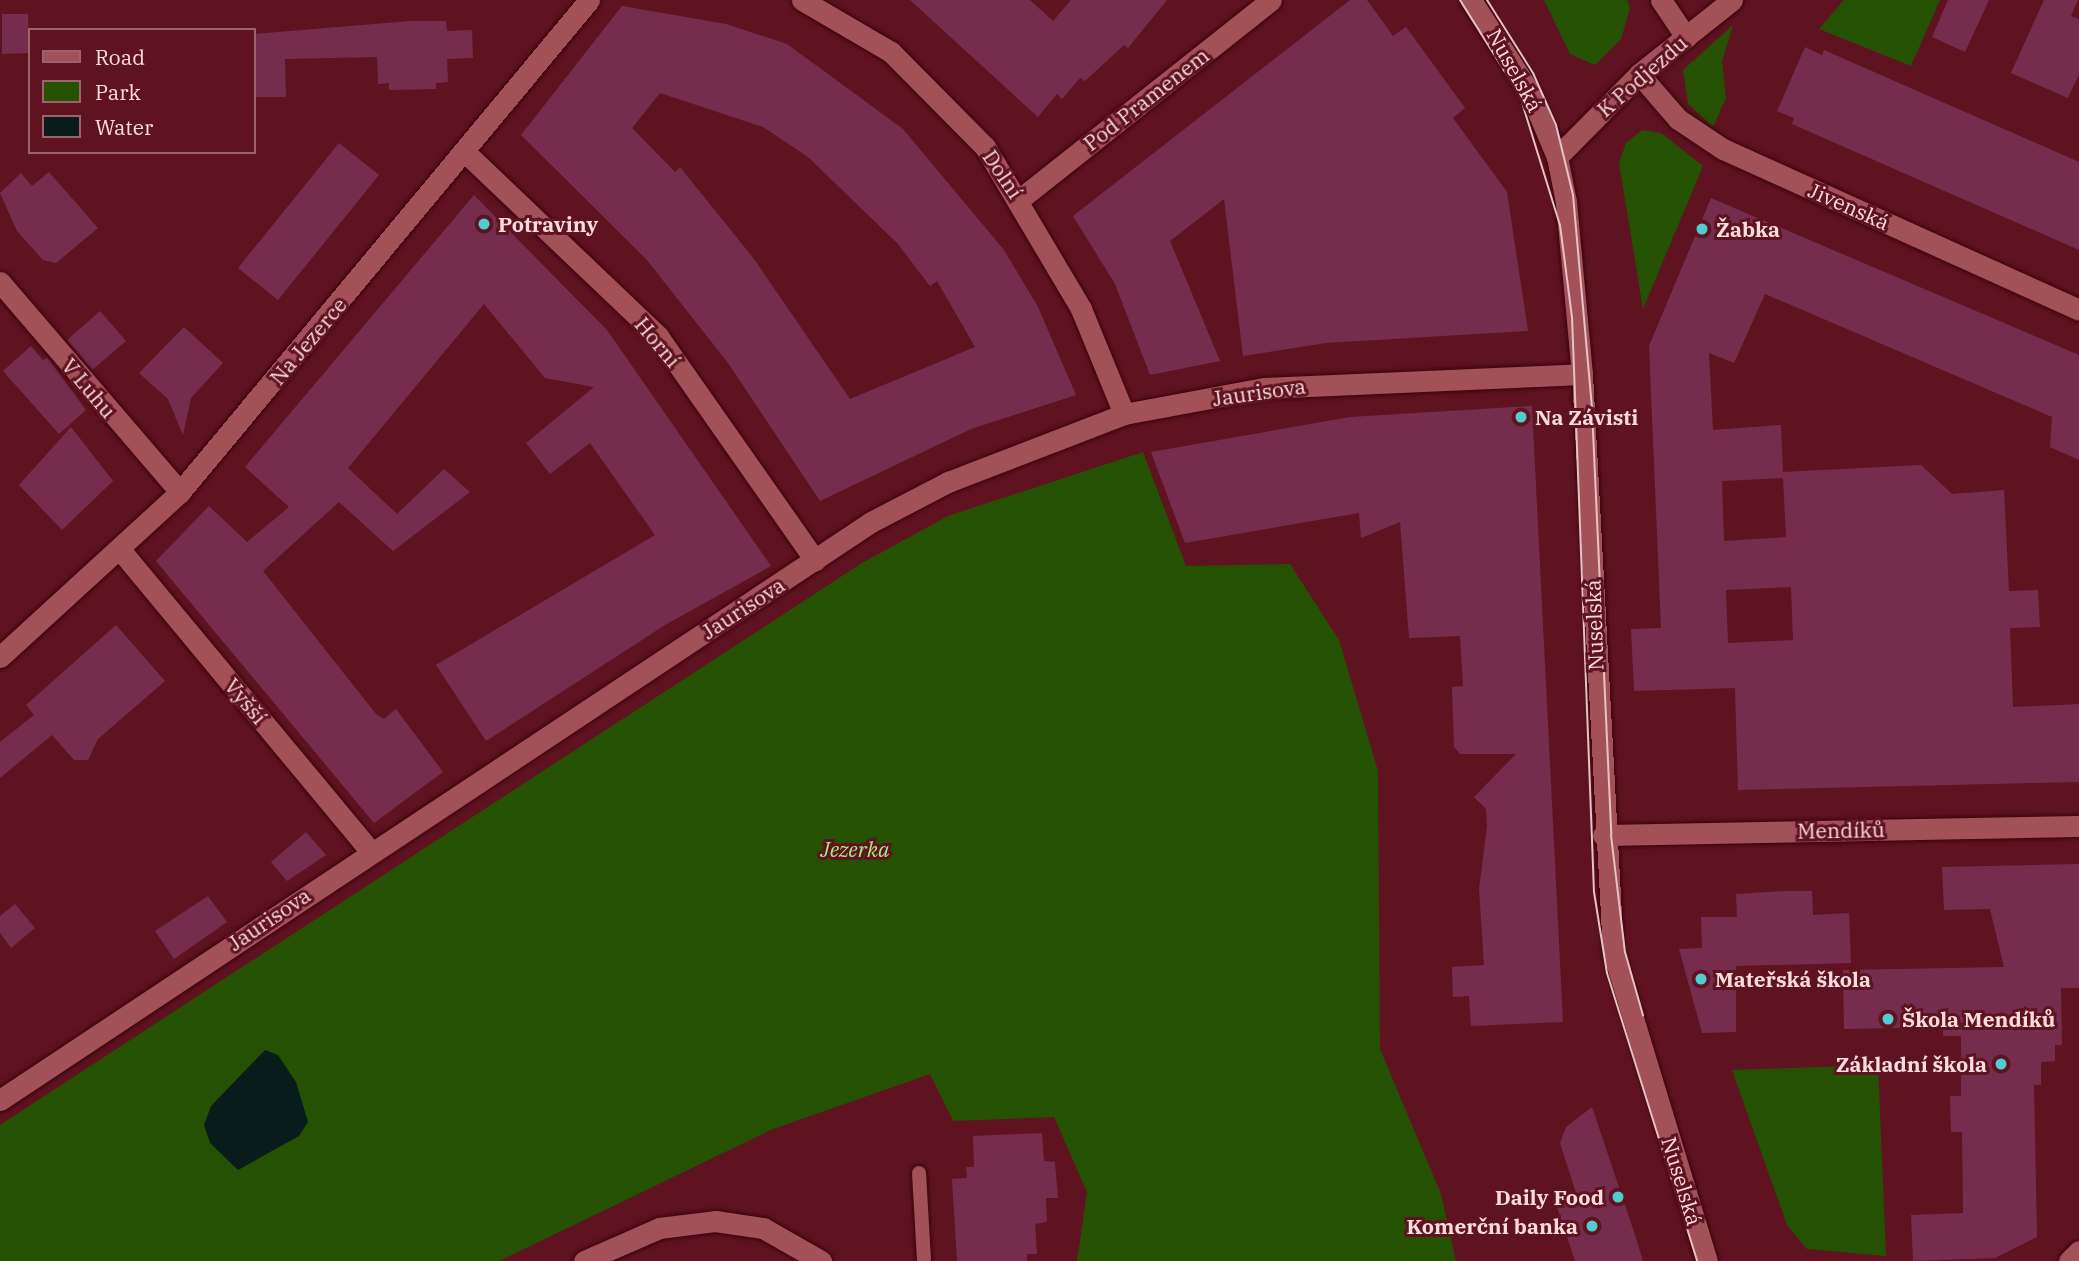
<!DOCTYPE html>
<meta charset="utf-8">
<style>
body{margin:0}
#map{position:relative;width:2079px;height:1261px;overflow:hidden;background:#5f1321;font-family:"IBM Plex Serif",serif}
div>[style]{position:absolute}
.green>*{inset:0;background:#255103}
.water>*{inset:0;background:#091c1c}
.building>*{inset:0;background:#762d4d}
.roads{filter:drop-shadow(0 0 2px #3b020d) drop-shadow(0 0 2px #3b020d)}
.service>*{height:14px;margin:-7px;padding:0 7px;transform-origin:7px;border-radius:7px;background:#a35159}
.minor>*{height:21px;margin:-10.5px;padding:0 10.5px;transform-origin:10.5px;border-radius:10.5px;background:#a35159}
.tertiary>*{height:21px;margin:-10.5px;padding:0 10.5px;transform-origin:10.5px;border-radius:10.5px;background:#a35159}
.tram>*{height:2px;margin:-1px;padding:0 1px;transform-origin:1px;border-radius:1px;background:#e5c2c4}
.dots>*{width:19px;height:19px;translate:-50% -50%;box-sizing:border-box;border:4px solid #5f1321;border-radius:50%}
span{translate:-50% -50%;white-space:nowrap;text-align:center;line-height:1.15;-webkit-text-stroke:6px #5f1321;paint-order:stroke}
.street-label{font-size:21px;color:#f9dcdc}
.poi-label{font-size:21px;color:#f9dcdc;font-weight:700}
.left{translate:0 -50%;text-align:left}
.right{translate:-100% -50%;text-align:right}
.park-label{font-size:21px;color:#a4ea80;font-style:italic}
.legend{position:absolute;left:28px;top:28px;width:228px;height:126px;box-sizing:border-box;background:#5f1321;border:2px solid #9d636c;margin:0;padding:9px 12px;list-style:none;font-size:21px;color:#f9dcdc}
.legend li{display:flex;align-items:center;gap:14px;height:35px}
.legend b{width:35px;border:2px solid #9d636c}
</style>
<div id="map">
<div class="green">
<div style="clip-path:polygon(1544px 0,1627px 0,1630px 8px,1621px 39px,1595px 65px,1570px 54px)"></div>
<div style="clip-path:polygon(1844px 0,1940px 0,1911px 66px,1819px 29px)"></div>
<div style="clip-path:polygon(1733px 25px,1722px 61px,1726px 98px,1713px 127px,1688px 104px,1683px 70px)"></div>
<div style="clip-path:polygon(1642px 130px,1661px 133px,1703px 166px,1643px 309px,1619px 163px,1626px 143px)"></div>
<div style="clip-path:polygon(1143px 452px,1186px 566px,1290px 564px,1339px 640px,1378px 771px,1380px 1049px,1441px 1194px,1456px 1261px,1077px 1261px,1087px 1192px,1054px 1117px,953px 1121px,930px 1074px,773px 1129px,499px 1261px,0 1261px,0 1125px,862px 563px,948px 516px)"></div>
<div style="clip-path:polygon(1878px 1065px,1886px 1256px,1807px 1249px,1787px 1225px,1732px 1070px)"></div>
</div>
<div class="water">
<div style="clip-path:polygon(265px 1050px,278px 1055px,296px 1082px,308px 1122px,299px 1136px,238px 1170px,210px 1143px,204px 1125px,211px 1106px)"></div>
</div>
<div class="building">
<div style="clip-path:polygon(910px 0,1030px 0,1053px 21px,1071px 0,1167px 0,1128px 48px,1124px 45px,1085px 81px,1080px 78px,1062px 99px,1057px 94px,1038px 117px)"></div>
<div style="clip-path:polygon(1350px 0,1367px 0,1393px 36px,1406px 27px,1465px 108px,1453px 118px,1507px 192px,1528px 331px,1326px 343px,1243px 356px,1224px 199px,1170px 241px,1220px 361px,1150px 375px,1115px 284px,1073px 216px)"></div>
<div style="clip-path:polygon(1948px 0,1989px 0,1965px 52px,1932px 37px)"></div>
<div style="clip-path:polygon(2044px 0,2078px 0,2071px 16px,2079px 19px,2079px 74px,2068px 98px,2011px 73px)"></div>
<div style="clip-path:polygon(evenodd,622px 6px,726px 24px,787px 44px,903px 129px,1004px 250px,1038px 307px,1076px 395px,971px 429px,820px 501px,728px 363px,647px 260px,521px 135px,622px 6px,660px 93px,763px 127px,808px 157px,897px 243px,930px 286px,937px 281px,975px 347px,850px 399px,754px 259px,680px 167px,675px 172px,632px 128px,660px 93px)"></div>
<div style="clip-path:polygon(2px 14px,28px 14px,29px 53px,2px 54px)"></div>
<div style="clip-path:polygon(410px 21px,446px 21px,447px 31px,472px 30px,473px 58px,447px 59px,448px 82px,436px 83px,436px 89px,389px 90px,389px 83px,378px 84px,377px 57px,285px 59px,286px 97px,254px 97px,254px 34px)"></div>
<div style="clip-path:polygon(1805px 47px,1822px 55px,1824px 50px,2079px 162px,2079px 250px,1792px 124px,1794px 118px,1777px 111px)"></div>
<div style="clip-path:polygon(339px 143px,379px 175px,278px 300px,238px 268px)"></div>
<div style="clip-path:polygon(49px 172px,98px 228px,56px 263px,43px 260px,17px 231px,0 193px,21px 173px,32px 186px)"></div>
<div style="clip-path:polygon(474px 195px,607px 330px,771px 566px,665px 625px,486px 741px,436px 665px,655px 535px,590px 443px,550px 474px,526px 443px,594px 387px,545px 378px,484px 304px,348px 468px,397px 514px,444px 469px,470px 492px,393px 551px,339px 502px,263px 571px,376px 714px,384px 719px,396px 709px,443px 772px,374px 823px,156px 561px,209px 506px,247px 542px,289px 507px,245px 467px)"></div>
<div style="clip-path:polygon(evenodd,1711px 198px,2079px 355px,2079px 460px,2050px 447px,2052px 417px,1765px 294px,1734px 363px,1709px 353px,1713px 430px,1781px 425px,1783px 472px,1921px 465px,1952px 494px,2004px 490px,2009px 591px,2038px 590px,2040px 627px,2010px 628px,2013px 707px,2079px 704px,2079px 782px,1738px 790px,1735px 688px,1634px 691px,1631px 629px,1661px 628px,1649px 346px,1711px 198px,1783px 478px,1786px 537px,1724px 541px,1722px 481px,1783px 478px,1711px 198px,1791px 587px,1793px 640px,1728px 643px,1726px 590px,1791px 587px)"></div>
<div style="clip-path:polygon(100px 311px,126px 341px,92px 370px,67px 340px)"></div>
<div style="clip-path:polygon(184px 327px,223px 363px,191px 398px,183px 435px,168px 399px,139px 373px)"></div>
<div style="clip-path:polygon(31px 346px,43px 360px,47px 357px,86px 410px,59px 434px,3px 371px)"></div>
<div style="clip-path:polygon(1532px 406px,1563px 1022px,1471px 1026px,1469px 996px,1453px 997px,1452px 967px,1484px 965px,1479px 889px,1487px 827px,1486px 809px,1474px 797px,1516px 754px,1460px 754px,1454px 747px,1452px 687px,1463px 686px,1460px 636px,1409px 638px,1400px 522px,1361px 538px,1359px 513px,1185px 543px,1151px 452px,1350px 417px)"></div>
<div style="clip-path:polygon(71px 427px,113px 481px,62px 530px,19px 485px)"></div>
<div style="clip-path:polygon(116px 625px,165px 681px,98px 739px,88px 760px,74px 760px,52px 735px,0 778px,0 742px,34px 715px,26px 705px)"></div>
<div style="clip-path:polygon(306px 832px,326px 855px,287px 881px,271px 862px)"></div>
<div style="clip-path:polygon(2079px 864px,2079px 988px,2061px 988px,2062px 1045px,2055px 1045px,2055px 1061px,2041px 1062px,2041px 1085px,2034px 1085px,2037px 1237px,1995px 1258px,1913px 1261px,1911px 1215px,1963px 1213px,1962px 1132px,1951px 1132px,1950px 1096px,1961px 1096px,1961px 1036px,1943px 1036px,1943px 1027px,1844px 1029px,1843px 970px,2004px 967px,1990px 909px,1944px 910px,1942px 867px)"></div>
<div style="clip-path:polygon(1785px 891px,1812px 891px,1813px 915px,1849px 913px,1851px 963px,1736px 966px,1736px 1032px,1702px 1033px,1679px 949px,1702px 948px,1701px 917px,1737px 917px,1736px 894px)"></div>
<div style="clip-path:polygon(208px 896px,227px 922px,174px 959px,155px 931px)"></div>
<div style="clip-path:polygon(15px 904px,35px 928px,11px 948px,0 933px,0 916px)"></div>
<div style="clip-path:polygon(1592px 1107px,1635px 1235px,1643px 1261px,1575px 1261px,1556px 1204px,1577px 1196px,1560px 1143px,1566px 1127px)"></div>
<div style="clip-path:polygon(1042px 1133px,1044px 1161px,1055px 1162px,1058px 1198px,1046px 1198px,1047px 1222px,1035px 1224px,1037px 1254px,1027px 1254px,1027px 1261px,957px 1261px,952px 1179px,967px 1178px,966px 1167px,974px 1167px,973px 1136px)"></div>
</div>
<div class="roads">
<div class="service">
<div style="left:919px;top:1173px;width:88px;rotate:86.7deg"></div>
</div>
<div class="minor">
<div style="left:802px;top:0;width:103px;rotate:30.3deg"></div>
<div style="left:891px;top:52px;width:134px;rotate:45.3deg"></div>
<div style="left:985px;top:147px;width:188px;rotate:59.3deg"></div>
<div style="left:1081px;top:309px;width:113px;rotate:67.7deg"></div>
<div style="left:1661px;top:0;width:45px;rotate:56deg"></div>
<div style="left:1639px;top:74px;width:60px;rotate:49.1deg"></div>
<div style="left:1678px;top:119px;width:54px;rotate:33.7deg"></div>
<div style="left:1723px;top:149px;width:391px;rotate:24.3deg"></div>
<div style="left:467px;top:154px;width:264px;rotate:43.6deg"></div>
<div style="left:658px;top:336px;width:274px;rotate:55deg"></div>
<div style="left:1020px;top:199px;width:320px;rotate:-38.4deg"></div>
<div style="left:0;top:282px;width:277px;rotate:49.4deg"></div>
<div style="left:122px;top:552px;width:388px;rotate:50.3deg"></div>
<div style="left:1603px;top:835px;width:476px;rotate:-1.1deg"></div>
<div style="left:0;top:1100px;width:1045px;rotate:-33.57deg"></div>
<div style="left:871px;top:522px;width:87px;rotate:-27.5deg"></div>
<div style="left:948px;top:482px;width:189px;rotate:-21.1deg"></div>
<div style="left:1124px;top:414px;width:142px;rotate:-10.5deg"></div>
<div style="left:1264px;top:388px;width:318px;rotate:-2.5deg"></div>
<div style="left:584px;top:1261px;width:82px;rotate:-23.7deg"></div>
<div style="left:659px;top:1228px;width:56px;rotate:-7.1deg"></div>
<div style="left:715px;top:1221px;width:49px;rotate:8.3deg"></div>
<div style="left:763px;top:1228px;width:67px;rotate:29.6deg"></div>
<div style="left:2069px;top:1261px;width:14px;rotate:-45deg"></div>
</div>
<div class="tertiary">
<div style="left:1471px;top:0;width:108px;rotate:57.5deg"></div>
<div style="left:1529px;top:91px;width:72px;rotate:67deg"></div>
<div style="left:1557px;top:157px;width:46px;rotate:78.7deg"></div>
<div style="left:1566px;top:202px;width:173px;rotate:84.7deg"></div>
<div style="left:1582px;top:374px;width:579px;rotate:86.93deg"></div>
<div style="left:1613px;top:952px;width:323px;rotate:73.1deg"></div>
<div style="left:1557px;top:157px;width:117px;rotate:-45.3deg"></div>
<div style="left:1639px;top:74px;width:119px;rotate:-38.5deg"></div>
<div style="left:0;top:657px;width:244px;rotate:-42.5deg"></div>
<div style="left:180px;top:492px;width:640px;rotate:-50.26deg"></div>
</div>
</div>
<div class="tram">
<div style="left:1460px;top:0;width:113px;rotate:58deg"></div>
<div style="left:1520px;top:96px;width:135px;rotate:72.8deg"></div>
<div style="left:1560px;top:225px;width:93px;rotate:82.6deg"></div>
<div style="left:1572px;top:317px;width:575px;rotate:87.81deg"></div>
<div style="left:1594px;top:892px;width:82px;rotate:80.9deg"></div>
<div style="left:1607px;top:973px;width:302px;rotate:72.6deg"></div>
<div style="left:1487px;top:0;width:86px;rotate:57.8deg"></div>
<div style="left:1533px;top:73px;width:57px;rotate:66.1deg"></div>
<div style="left:1556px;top:125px;width:72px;rotate:76.3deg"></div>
<div style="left:1573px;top:195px;width:215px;rotate:84.9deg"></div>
<div style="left:1592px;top:409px;width:426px;rotate:87.4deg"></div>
<div style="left:1611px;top:835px;width:118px;rotate:83.2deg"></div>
<div style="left:1625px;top:952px;width:66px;rotate:74.1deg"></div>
</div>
<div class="dots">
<div style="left:484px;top:224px;background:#52cdce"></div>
<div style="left:1702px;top:229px;background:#52cdce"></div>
<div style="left:1521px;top:417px;background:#52cdce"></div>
<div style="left:1701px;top:979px;background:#52cdce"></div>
<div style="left:1888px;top:1019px;background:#52cdce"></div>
<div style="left:2001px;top:1064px;background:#52cdce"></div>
<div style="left:1618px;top:1197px;background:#52cdce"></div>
<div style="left:1592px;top:1226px;background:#52cdce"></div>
</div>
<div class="street-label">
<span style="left:1515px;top:70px;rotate:61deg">Nuselská</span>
<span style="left:1642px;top:76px;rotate:-41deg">K Podjezdu</span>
<span style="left:1146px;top:99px;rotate:-38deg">Pod Pramenem</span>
<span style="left:1003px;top:174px;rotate:56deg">Dolní</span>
<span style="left:1849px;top:206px;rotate:24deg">Jivenská</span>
<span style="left:308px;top:341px;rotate:-50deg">Na Jezerce</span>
<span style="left:658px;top:342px;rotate:50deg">Horní</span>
<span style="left:89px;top:388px;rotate:50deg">V Luhu</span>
<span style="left:1259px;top:392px;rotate:-8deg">Jaurisova</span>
<span style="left:743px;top:608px;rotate:-33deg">Jaurisova</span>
<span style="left:1594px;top:625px;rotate:-92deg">Nuselská</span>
<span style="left:246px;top:701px;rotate:50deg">Vyšší</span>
<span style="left:1841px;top:830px;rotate:-1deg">Mendíků</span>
<span style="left:269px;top:919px;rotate:-34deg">Jaurisova</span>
<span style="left:1682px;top:1181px;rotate:73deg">Nuselská</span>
</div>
<div class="poi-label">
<span class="left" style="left:498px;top:224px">Potraviny</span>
<span class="left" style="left:1716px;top:229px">Žabka</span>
<span class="left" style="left:1535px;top:417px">Na Závisti</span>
<span class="left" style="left:1715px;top:979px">Mateřská škola</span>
<span class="left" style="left:1902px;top:1019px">Škola Mendíků</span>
<span class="right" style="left:1987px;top:1064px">Základní škola</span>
<span class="right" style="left:1604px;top:1197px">Daily Food</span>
<span class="right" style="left:1578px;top:1226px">Komerční banka</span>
</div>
<div class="park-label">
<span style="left:855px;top:849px">Jezerka</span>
</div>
<ul class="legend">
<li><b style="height:9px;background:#a35159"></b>Road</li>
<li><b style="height:19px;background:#255103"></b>Park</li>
<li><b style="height:19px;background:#091c1c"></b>Water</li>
</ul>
</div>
